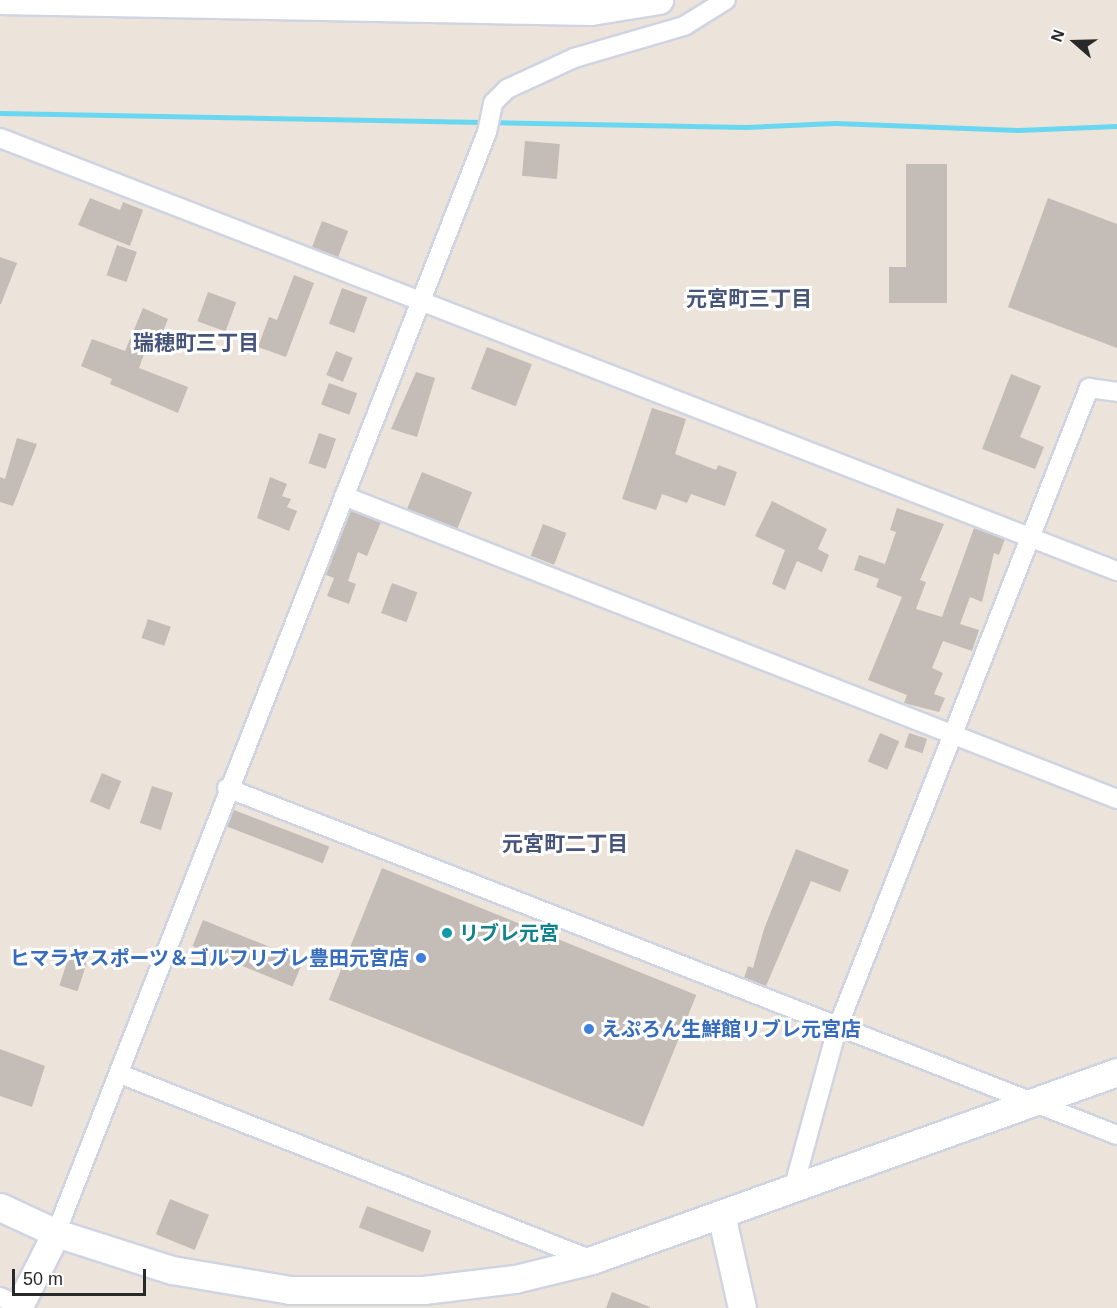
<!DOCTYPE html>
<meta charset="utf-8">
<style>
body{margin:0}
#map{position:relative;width:1117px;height:1308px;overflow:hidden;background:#ece3da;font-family:Helvetica,"Noto Sans JP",sans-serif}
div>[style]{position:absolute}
.stream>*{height:5px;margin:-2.5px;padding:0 2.5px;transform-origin:2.5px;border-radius:2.5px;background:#6ad7f1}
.building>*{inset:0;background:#c4bdb7;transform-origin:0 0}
.roads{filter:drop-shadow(2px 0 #cfd4e2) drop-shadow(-2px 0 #cfd4e2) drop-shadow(0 2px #cfd4e2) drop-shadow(0 -2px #cfd4e2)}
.street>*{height:18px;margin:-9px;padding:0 9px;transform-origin:9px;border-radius:9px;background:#fff}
.secondary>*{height:27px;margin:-13.5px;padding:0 13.5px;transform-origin:13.5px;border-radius:13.5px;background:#fff}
.dots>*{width:16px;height:16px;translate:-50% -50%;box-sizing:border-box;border:3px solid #fff;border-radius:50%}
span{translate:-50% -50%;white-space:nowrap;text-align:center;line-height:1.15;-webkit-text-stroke:6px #fff;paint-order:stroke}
.culture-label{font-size:20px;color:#0d838f;font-weight:700}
.left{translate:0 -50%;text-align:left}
.shop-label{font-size:20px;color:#366cbe;font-weight:700}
.right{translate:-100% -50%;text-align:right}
.neighbourhood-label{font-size:21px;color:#48557b;font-weight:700}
.north{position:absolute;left:1045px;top:12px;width:60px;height:60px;-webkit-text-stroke:4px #fff;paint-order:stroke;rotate:290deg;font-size:16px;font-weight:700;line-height:24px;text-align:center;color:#292929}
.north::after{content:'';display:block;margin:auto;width:21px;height:27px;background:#292929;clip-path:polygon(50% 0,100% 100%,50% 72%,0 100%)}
.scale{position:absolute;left:12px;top:1269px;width:134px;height:27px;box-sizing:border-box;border:3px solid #292929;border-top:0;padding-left:8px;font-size:18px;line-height:21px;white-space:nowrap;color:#292929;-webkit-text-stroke:4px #fff;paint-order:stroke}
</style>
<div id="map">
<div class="stream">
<div style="left:0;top:113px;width:746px;rotate:1.08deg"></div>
<div style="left:746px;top:127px;width:89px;rotate:-2.6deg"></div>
<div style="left:835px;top:123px;width:183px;rotate:2.2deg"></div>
<div style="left:1018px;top:130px;width:99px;rotate:-2.3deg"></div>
</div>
<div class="building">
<div style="left:525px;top:141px;width:35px;height:35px;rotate:5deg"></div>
<div style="clip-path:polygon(906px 164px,947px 164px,947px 303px,889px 303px,889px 267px,906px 267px)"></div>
<div style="clip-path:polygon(90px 198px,120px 210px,123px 202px,143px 210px,130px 246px,78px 225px)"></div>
<div style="clip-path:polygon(1048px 198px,1117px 224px,1117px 348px,1008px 307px)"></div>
<div style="left:322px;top:221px;width:28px;height:28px;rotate:21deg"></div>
<div style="left:117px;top:245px;width:21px;height:32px;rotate:19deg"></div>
<div style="clip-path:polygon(0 257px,17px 263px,1px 304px,0 304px)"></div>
<div style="clip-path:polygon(294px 275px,314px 283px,286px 357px,258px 347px,269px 317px,277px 320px)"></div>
<div style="left:342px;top:288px;width:27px;height:38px;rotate:20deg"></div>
<div style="left:208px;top:292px;width:30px;height:31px;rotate:20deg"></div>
<div style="clip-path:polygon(143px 308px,168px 319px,160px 339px,151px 335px,139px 368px,188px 387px,178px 413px,110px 384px,112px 379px,81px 366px,92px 339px,125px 351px)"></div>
<div style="left:487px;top:347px;width:48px;height:45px;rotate:21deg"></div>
<div style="left:336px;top:351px;width:18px;height:26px;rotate:22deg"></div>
<div style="clip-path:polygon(416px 372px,435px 378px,417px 437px,391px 429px)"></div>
<div style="clip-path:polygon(1011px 374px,1041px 386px,1020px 437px,1044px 447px,1035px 469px,982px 449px)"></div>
<div style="left:329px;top:383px;width:30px;height:23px;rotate:20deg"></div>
<div style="clip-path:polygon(652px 408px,686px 419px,675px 454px,716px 470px,718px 465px,737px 472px,725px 506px,691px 494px,687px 503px,662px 494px,656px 510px,622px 499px)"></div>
<div style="left:319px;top:433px;width:18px;height:32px;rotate:19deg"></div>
<div style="clip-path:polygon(17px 438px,37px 444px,13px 506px,0 502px,0 477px,5px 479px)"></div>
<div style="left:422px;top:472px;width:54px;height:40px;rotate:22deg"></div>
<div style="clip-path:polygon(270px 477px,287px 484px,282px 496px,291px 499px,287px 507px,297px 511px,289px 531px,257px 518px)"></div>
<div style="clip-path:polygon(772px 501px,827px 529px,818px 549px,829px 555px,822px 572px,797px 561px,785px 590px,772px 584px,785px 550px,755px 536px)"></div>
<div style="clip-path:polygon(897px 508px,944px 524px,920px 580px,926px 582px,916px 609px,942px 617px,974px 528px,1005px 539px,999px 555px,994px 553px,982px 602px,970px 597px,960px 624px,979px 630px,972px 651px,943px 641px,932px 668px,943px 673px,934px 694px,945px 698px,939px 712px,904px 703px,907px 695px,868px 680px,902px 597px,876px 587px,879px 579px,854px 570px,859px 555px,885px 564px,896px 532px,890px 530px)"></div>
<div style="clip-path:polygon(351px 511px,381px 522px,367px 556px,358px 552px,348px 581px,356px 584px,349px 604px,327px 596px,334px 578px,326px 575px)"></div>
<div style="left:543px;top:524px;width:25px;height:34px;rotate:21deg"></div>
<div style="left:392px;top:583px;width:27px;height:32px;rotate:20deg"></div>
<div style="left:148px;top:619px;width:24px;height:20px;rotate:19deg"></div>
<div style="left:880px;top:733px;width:21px;height:31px;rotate:23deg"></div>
<div style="left:909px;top:733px;width:19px;height:15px;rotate:18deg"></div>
<div style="left:102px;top:773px;width:21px;height:31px;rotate:23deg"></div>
<div style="left:152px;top:786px;width:22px;height:39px;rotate:18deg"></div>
<div style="left:234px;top:810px;width:102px;height:18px;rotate:21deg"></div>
<div style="clip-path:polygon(796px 849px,849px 870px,840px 892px,811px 881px,766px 986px,744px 978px,748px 966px,753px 968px,764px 929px)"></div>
<div style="left:382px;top:868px;width:339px;height:142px;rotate:22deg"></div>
<div style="left:203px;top:920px;width:108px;height:28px;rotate:22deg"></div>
<div style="left:69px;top:956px;width:19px;height:31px;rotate:18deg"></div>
<div style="clip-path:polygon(0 1049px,45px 1066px,32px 1107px,0 1096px)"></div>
<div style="left:170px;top:1199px;width:42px;height:38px;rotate:22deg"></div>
<div style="left:367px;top:1206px;width:69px;height:23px;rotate:21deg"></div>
<div style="clip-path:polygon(612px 1292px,650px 1307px,650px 1308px,606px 1308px)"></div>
</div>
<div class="roads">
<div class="street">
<div style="left:0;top:138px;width:1198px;rotate:21.19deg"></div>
<div style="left:344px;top:496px;width:830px;rotate:21.4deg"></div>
<div style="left:227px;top:788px;width:955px;rotate:21.3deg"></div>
<div style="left:120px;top:1074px;width:507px;rotate:21.51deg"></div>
<div style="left:794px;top:1186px;width:163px;rotate:-74.7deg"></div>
<div style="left:837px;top:1029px;width:689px;rotate:-68.54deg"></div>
<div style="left:1089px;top:388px;width:28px;rotate:8deg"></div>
<div style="left:56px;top:1233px;width:1182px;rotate:-68.62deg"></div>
<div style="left:487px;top:132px;width:30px;rotate:-78deg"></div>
<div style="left:493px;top:103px;width:20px;rotate:-45deg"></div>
<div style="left:507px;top:89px;width:74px;rotate:-24.8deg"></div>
<div style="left:574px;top:58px;width:115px;rotate:-16.2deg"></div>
<div style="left:684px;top:26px;width:49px;rotate:-31.8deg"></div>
<div style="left:0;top:1297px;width:27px;rotate:24deg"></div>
</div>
<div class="secondary">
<div style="left:0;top:0;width:591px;rotate:1.07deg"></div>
<div style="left:591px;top:11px;width:69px;rotate:-9.2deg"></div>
<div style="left:0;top:1207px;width:62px;rotate:24.9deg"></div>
<div style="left:56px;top:1233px;width:122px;rotate:17.7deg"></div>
<div style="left:172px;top:1270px;width:120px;rotate:9.6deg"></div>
<div style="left:290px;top:1290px;width:134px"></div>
<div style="left:424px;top:1290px;width:92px;rotate:-6.9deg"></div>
<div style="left:515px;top:1279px;width:79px;rotate:-13.9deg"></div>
<div style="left:592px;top:1260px;width:558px;rotate:-19.7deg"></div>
<div style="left:721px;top:1214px;width:96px;rotate:77.4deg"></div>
<div style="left:18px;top:1308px;width:84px;rotate:-63.1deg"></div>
</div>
</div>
<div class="dots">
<div style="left:447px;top:933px;background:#0f9aa8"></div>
<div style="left:421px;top:958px;background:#3f7fe0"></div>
<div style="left:589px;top:1029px;background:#3f7fe0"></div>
</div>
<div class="culture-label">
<span class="left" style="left:459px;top:933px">リブレ元宮</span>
</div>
<div class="shop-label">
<span class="right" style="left:409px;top:958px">ヒマラヤスポーツ＆ゴルフリブレ豊田元宮店</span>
<span class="left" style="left:601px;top:1029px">えぷろん生鮮館リブレ元宮店</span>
</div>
<div class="neighbourhood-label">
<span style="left:749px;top:299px">元宮町三丁目</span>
<span style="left:196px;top:343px">瑞穂町三丁目</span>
<span style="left:565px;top:844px">元宮町二丁目</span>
</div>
<div class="north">N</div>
<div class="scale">50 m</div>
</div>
